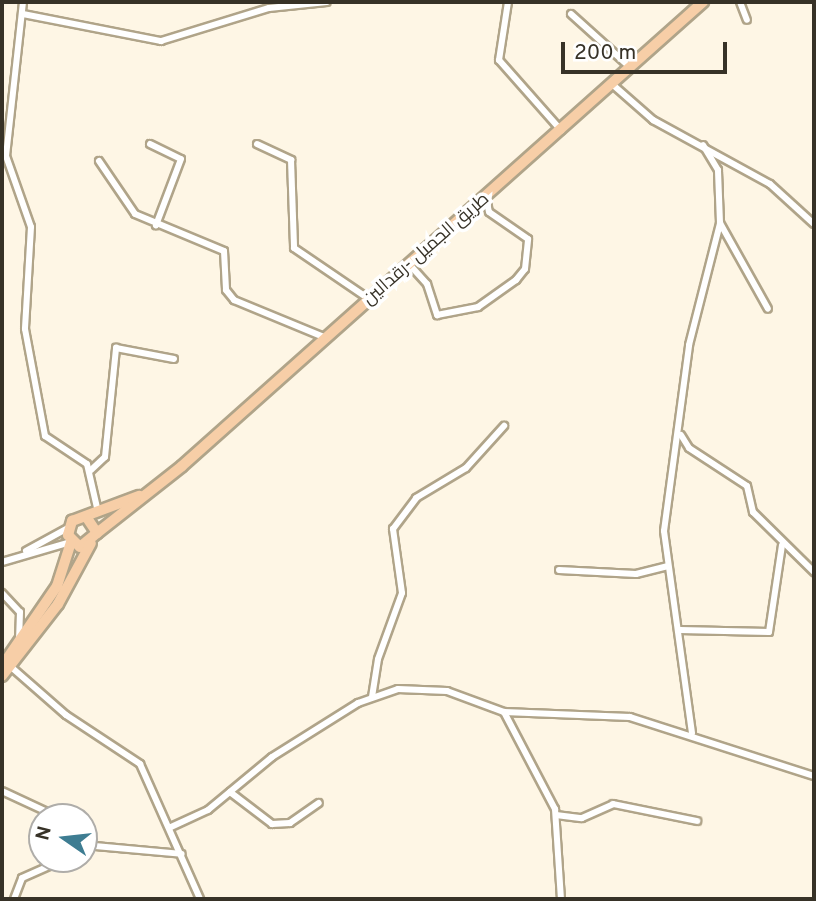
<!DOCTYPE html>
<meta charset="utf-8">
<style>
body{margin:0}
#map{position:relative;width:816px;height:901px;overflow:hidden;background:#fef6e5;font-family:Overpass,Cairo,sans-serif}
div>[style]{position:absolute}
.roads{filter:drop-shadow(2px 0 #b0a489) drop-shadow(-2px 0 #b0a489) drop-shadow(0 2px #b0a489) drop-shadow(0 -2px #b0a489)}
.minor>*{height:6px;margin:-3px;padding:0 3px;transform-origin:3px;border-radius:3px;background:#fff}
.primary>*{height:10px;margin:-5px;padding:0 5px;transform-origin:5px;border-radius:5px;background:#f7cea7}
span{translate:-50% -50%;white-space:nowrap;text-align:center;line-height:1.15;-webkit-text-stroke:7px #fff;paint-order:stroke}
.street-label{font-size:18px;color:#373227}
.frame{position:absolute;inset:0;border:4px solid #373227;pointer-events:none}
.north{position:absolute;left:28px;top:803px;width:70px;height:70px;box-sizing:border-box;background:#fff;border:2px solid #afada9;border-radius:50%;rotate:284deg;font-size:19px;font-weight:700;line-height:28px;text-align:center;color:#373227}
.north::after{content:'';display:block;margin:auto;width:24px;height:32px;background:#3e7d92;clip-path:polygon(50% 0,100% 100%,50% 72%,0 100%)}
.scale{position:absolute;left:561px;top:42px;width:166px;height:32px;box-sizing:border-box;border:4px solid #373227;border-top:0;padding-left:9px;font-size:21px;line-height:24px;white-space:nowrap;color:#373227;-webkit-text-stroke:5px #fff;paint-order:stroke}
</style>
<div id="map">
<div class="roads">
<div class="minor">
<div style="left:23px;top:2px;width:155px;rotate:96.3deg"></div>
<div style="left:6px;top:156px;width:75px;rotate:70.6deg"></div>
<div style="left:31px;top:227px;width:102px;rotate:93.4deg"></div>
<div style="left:25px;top:329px;width:109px;rotate:79.4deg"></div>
<div style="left:45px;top:436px;width:50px;rotate:33.7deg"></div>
<div style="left:87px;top:464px;width:49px;rotate:77.1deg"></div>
<div style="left:508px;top:2px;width:59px;rotate:98.8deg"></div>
<div style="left:499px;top:60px;width:94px;rotate:48.5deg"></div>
<div style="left:740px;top:2px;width:19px;rotate:69deg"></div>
<div style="left:23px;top:14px;width:141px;rotate:11.1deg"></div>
<div style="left:161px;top:41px;width:113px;rotate:-17deg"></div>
<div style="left:269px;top:8px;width:58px;rotate:-5.9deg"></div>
<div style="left:571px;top:14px;width:81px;rotate:42deg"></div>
<div style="left:612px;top:84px;width:55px;rotate:41.3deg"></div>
<div style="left:653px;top:120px;width:133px;rotate:28.7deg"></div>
<div style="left:770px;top:184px;width:59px;rotate:42.3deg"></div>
<div style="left:150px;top:144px;width:34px;rotate:26deg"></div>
<div style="left:181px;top:159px;width:71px;rotate:110.7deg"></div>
<div style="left:257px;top:144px;width:38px;rotate:25deg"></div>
<div style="left:291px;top:160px;width:88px;rotate:88deg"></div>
<div style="left:294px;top:248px;width:91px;rotate:34.2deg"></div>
<div style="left:99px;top:161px;width:64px;rotate:55.8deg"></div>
<div style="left:135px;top:214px;width:96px;rotate:22.6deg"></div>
<div style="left:224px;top:251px;width:39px;rotate:87deg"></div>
<div style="left:226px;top:290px;width:13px;rotate:51deg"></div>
<div style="left:234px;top:300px;width:100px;rotate:22.4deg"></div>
<div style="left:720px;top:223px;width:98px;rotate:60.8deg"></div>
<div style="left:409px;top:264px;width:27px;rotate:48deg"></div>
<div style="left:427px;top:284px;width:33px;rotate:72deg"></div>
<div style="left:437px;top:315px;width:42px;rotate:-11deg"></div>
<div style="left:478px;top:307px;width:47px;rotate:-35.4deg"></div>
<div style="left:516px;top:280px;width:14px;rotate:-51deg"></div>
<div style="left:525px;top:269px;width:30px;rotate:-84deg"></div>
<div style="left:528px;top:239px;width:47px;rotate:-145.3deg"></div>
<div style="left:489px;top:212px;width:14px;rotate:-102deg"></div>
<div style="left:681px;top:435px;width:15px;rotate:58deg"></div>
<div style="left:689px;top:448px;width:69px;rotate:33.2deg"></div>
<div style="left:747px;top:486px;width:27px;rotate:77deg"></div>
<div style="left:753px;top:512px;width:86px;rotate:44.5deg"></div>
<div style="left:91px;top:470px;width:19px;rotate:-43deg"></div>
<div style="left:105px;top:457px;width:110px;rotate:-84.2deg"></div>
<div style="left:116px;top:348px;width:59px;rotate:10.7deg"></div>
<div style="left:26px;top:551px;width:48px;rotate:-28.7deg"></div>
<div style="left:2px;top:562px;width:72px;rotate:-16.2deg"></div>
<div style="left:559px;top:570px;width:77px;rotate:3deg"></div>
<div style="left:636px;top:574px;width:33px;rotate:-14deg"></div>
<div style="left:2px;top:593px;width:26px;rotate:47deg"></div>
<div style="left:20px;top:612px;width:25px;rotate:92deg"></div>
<div style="left:680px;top:630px;width:89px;rotate:1.3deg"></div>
<div style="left:769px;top:632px;width:88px;rotate:-81.5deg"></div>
<div style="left:10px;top:666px;width:74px;rotate:41.2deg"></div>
<div style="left:66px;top:715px;width:89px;rotate:33.5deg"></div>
<div style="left:140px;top:764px;width:148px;rotate:66deg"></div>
<div style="left:372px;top:697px;width:38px;rotate:-81deg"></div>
<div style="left:378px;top:659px;width:70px;rotate:-70deg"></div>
<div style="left:402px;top:593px;width:65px;rotate:-98deg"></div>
<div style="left:393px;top:529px;width:39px;rotate:-53deg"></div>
<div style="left:416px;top:498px;width:58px;rotate:-31deg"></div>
<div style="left:466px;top:468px;width:57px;rotate:-47.9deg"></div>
<div style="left:504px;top:712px;width:110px;rotate:62.3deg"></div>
<div style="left:555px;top:809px;width:90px;rotate:86.2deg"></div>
<div style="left:692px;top:733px;width:204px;rotate:-97.9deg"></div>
<div style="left:664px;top:531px;width:188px;rotate:-82.3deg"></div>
<div style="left:689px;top:345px;width:126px;rotate:-75.7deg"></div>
<div style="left:720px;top:223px;width:53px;rotate:-92.2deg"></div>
<div style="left:718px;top:170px;width:29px;rotate:-121deg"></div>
<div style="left:2px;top:791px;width:62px;rotate:24.9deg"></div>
<div style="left:230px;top:792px;width:53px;rotate:37.3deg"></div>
<div style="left:272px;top:824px;width:18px;rotate:-3deg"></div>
<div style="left:290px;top:823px;width:35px;rotate:-35deg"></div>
<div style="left:556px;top:815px;width:26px;rotate:7deg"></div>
<div style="left:582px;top:818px;width:34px;rotate:-24deg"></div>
<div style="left:613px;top:804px;width:86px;rotate:11.4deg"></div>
<div style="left:171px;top:827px;width:41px;rotate:-24.7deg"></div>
<div style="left:208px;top:810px;width:83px;rotate:-39.6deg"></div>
<div style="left:272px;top:757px;width:102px;rotate:-32.1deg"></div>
<div style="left:358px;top:703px;width:42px;rotate:-19.3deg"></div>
<div style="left:398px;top:689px;width:49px;rotate:2.3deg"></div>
<div style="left:447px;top:691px;width:61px;rotate:20.2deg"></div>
<div style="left:504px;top:712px;width:126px;rotate:2.3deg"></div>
<div style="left:630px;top:717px;width:193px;rotate:17.8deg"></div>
<div style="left:84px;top:845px;width:98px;rotate:5.2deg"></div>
<div style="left:14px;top:899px;width:22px;rotate:-69deg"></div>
<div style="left:22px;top:878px;width:47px;rotate:-23.8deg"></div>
</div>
<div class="primary">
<div style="left:87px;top:518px;width:18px;rotate:56deg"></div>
<div style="left:97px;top:533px;width:22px;rotate:141deg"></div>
<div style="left:80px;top:547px;width:17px;rotate:-135deg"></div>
<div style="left:68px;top:535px;width:15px;rotate:-74deg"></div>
<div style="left:72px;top:521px;width:72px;rotate:-20.5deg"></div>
<div style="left:97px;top:533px;width:108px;rotate:-38.2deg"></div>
<div style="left:182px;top:466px;width:698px;rotate:-41.69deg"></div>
<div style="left:2px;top:666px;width:97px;rotate:-55.5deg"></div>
<div style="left:57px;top:586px;width:46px;rotate:-72.3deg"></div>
<div style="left:2px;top:676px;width:91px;rotate:-52.1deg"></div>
<div style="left:58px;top:604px;width:69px;rotate:-61.6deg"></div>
</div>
</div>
<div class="street-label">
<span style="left:427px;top:250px;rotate:-41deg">طريق الجميل -رقدالين</span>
</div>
<div class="frame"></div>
<div class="north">N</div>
<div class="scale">200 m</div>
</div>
